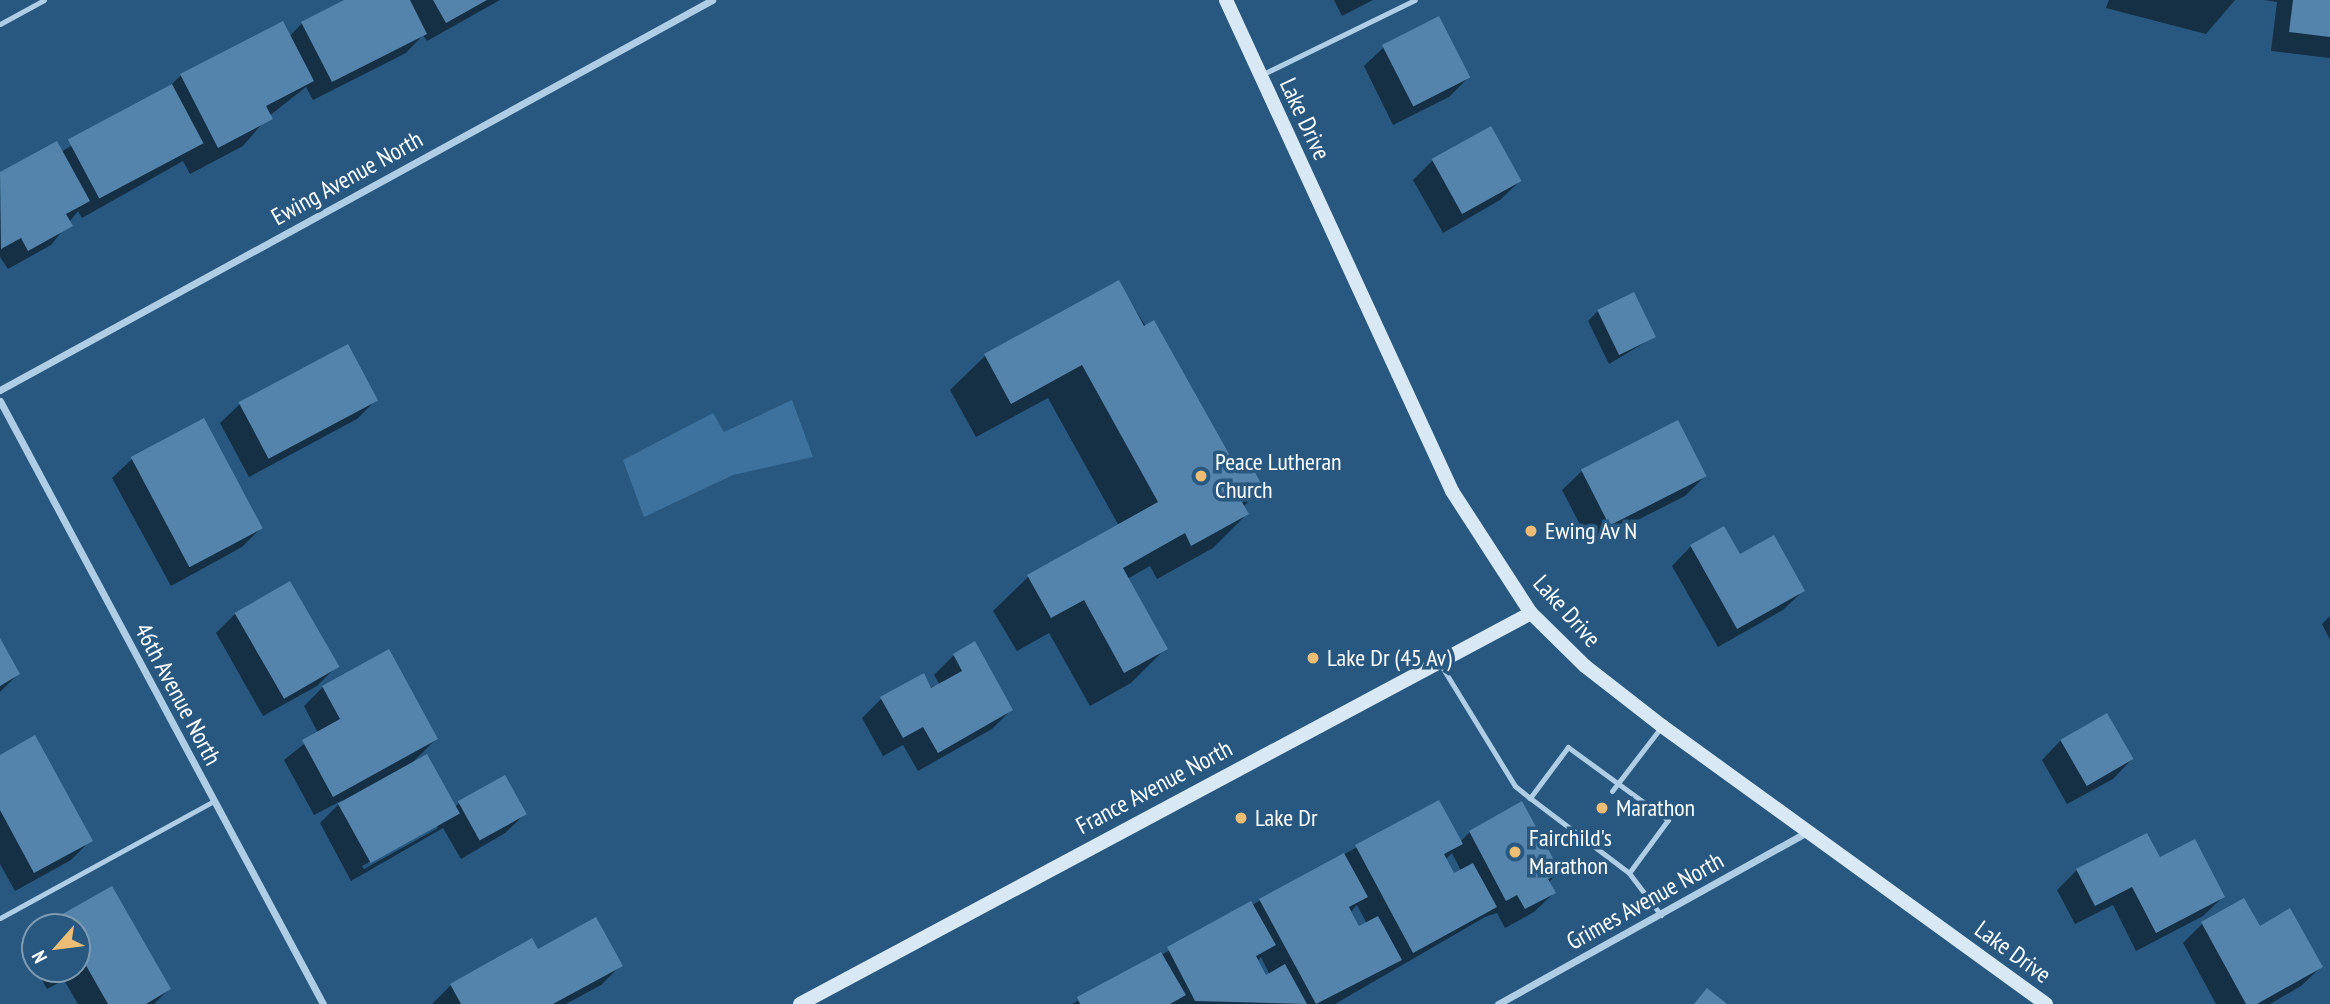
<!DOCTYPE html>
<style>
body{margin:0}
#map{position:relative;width:2330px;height:1004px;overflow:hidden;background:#285880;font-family:"PT Sans Narrow",sans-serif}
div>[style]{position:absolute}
.green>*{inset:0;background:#3c729d}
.shadow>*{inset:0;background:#0007}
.building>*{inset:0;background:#5484ab;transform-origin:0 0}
.lane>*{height:5px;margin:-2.5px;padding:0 2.5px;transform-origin:2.5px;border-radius:2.5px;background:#afcee6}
.street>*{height:7px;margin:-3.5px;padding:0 3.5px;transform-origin:3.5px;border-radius:3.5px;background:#afcee6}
.secondary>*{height:14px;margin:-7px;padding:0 7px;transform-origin:7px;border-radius:7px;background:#d8e8f5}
.dots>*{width:19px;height:19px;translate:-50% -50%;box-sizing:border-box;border:4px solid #285880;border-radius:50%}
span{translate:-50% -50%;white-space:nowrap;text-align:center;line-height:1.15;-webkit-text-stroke:7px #285880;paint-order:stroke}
.street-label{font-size:24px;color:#fff}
.poi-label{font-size:24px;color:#fff}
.left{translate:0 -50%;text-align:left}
.north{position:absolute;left:21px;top:913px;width:70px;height:70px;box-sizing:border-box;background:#285880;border:2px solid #7e9bb3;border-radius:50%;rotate:242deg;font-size:19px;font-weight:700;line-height:28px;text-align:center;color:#fff}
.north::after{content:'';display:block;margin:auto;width:24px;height:32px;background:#edbd75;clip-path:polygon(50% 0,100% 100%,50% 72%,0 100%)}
</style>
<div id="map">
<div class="green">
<div style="clip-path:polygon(792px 400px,813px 457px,733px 475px,644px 517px,623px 460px,713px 413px,724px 432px)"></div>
</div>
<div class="shadow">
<div style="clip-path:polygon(348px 0,500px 0,427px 41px,423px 35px,406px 53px,313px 100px,306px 87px,269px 116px,243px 146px,190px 174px,183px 161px,82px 218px,78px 211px,51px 245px,8px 269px,0 257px,0 174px,56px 143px,61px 152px,167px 89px,181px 75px,289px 37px,302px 23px)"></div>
<div style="clip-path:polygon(1334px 0,1373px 0,1342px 16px)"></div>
<div style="clip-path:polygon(2109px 0,2235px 0,2206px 34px,2106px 8px)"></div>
<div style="clip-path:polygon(2264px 0,2330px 0,2330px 58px,2271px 51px,2277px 2px)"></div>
<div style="clip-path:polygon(1384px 47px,1468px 78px,1449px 97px,1393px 125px,1364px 66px)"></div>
<div style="clip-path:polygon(1433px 160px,1520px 181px,1500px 200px,1443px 233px,1413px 180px)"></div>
<div style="clip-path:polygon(1118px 282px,1233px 466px,1262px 488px,1243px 507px,1247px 514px,1213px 548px,1157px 579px,1150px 566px,1127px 579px,1165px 649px,1131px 683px,1090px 706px,1049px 633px,1017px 651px,993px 611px,1028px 577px,1119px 526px,1048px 398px,976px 437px,950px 390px,985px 356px)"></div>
<div style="clip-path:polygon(1598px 311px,1654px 337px,1609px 364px,1588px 321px)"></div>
<div style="clip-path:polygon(376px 400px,357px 419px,249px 477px,220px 423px,240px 404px)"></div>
<div style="clip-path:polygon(1677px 422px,1705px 476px,1685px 496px,1590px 544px,1562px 490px,1582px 471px)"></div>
<div style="clip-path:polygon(132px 459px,261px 528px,242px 547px,171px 586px,112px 478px)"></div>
<div style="clip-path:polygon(1691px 546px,1739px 556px,1803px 591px,1783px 610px,1718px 647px,1672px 566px)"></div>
<div style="clip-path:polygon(235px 614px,336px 667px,317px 686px,263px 716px,216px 633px)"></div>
<div style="clip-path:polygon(2330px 616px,2330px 640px,2322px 624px)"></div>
<div style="clip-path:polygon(0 642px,18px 674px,0 692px)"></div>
<div style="clip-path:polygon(954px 655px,1011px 710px,992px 729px,918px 771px,903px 745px,883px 756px,862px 718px,881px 699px,940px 685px,934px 675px)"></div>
<div style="clip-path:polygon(evenodd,323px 687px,436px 739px,413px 762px,454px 808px,459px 803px,525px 814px,505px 833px,461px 859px,443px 828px,351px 881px,320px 823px,343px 800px,314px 815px,284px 760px,318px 733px,304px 706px,323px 687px,436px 825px,438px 828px,364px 869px,362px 866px,436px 825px)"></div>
<div style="clip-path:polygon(2061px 740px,2132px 759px,2113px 779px,2067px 804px,2042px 760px)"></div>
<div style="clip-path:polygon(0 757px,90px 841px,71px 860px,15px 891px,0 864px)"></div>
<div style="clip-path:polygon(evenodd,1439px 802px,1460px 842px,1470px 832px,1559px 872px,1548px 883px,1554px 893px,1534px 912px,1505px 928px,1497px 913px,1485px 917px,1335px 1004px,1072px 1004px,1439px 802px,1452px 853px,1461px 871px,1453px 876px,1445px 860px,1452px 853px,1439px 802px,1357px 905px,1367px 924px,1358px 929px,1350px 913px,1357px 905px,1439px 802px,1261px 957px,1270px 975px,1265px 978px,1257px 962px,1261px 957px)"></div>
<div style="clip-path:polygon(2159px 860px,2223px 897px,2203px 916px,2136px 951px,2113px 905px,2075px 924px,2057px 890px,2077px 870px)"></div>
<div style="clip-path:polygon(112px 889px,169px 989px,154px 1004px,78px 1004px,64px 980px,47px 989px,36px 969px,77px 969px,77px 927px,51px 927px)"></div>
<div style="clip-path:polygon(2244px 901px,2259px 928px,2321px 967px,2301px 986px,2270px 1004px,2216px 1004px,2183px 943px,2202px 924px)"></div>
<div style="clip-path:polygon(537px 952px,621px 965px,601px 985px,566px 1004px,432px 1004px,451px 985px)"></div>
</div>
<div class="building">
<div style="clip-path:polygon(344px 0,410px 0,427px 34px,332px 82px,301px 22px)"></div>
<div style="clip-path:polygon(433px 0,487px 0,446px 23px)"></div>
<div style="clip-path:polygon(2293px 0,2330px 0,2330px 37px,2289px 32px)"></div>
<div style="left:1439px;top:16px;width:69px;height:64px;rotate:63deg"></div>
<div style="clip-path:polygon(283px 21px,314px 81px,266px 106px,273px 119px,218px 148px,180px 74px)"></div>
<div style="left:172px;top:84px;width:67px;height:118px;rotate:62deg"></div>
<div style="left:1491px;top:126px;width:63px;height:68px;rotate:61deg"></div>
<div style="clip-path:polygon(57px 141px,90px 201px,66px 214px,73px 226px,28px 251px,21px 238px,1px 249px,0 172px)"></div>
<div style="clip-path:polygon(1119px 280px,1144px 326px,1154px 320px,1234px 463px,1246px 456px,1264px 489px,1242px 502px,1249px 514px,1191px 546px,1185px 533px,1123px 568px,1168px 649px,1124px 673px,1084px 600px,1051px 618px,1027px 575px,1158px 502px,1082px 365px,1011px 404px,984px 354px)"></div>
<div style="left:1634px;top:292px;width:50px;height:41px;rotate:64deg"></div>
<div style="left:348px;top:344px;width:64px;height:124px;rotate:62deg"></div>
<div style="left:204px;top:418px;width:125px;height:83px;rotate:62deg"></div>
<div style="left:1678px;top:420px;width:63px;height:109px;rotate:63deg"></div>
<div style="clip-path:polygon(1724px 526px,1740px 554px,1774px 535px,1805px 591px,1737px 629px,1690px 545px)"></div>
<div style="left:290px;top:581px;width:99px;height:64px;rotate:60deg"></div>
<div style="clip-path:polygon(0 638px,20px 674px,0 686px)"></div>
<div style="clip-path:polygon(975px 641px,1013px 710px,938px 753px,923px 727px,903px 738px,880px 697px,924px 673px,931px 688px,962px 671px,953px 654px)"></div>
<div style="clip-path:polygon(389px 649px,438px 739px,333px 797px,302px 740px,340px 719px,322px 686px)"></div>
<div style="left:2107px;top:713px;width:53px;height:54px;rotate:60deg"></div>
<div style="clip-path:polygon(35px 735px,93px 841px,34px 873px,0 810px,0 755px)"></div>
<div style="left:427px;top:754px;width:68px;height:102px;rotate:61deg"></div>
<div style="left:505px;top:775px;width:45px;height:54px;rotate:61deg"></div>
<div style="clip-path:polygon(1439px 800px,1463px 844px,1444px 854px,1454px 873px,1473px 863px,1497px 907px,1413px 953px,1355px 845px)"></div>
<div style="clip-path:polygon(1522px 801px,1561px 873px,1548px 879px,1556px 893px,1525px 909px,1517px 895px,1506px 901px,1469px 831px)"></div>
<div style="clip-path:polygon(2147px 833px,2160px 857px,2195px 839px,2225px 897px,2156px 933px,2132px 887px,2095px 906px,2076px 869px)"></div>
<div style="clip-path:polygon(1344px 853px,1368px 897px,1349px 907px,1354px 917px,1359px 926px,1378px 916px,1402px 960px,1316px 1004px,1259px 899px)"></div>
<div style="clip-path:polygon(112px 886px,171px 989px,146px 1004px,108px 1004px,84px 962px,77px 966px,77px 927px,65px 927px,59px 916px)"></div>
<div style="clip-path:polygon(2244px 898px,2260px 926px,2290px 908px,2323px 967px,2257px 1004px,2246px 1004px,2201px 922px)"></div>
<div style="clip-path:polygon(1251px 901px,1276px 945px,1256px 956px,1266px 975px,1285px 964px,1307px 1004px,1195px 1001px,1167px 947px)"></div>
<div style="clip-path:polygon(596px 917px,623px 966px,553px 1004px,461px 1004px,450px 984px,532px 938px,538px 949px)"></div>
<div style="clip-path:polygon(1161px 952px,1186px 995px,1170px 1004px,1080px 1004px,1077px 997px)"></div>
<div style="clip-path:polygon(1707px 988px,1727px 1004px,1694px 1004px)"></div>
</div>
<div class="lane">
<div style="left:0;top:24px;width:50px;rotate:-28.6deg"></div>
<div style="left:1261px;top:75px;width:171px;rotate:-26deg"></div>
<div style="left:1439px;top:662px;width:145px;rotate:58.5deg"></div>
<div style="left:1515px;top:786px;width:19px;rotate:39deg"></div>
<div style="left:1530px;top:798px;width:124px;rotate:37.1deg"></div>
<div style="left:1629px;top:873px;width:66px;rotate:-53.7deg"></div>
<div style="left:1668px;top:820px;width:124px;rotate:-143.9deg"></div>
<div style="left:1568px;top:747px;width:64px;rotate:126.7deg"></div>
<div style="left:1612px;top:791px;width:82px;rotate:-52.4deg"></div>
<div style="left:1629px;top:873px;width:53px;rotate:52.7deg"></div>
<div style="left:0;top:918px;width:244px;rotate:-28.7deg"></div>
</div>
<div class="street">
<div style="left:0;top:390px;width:812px;rotate:-28.71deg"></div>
<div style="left:0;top:401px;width:684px;rotate:61.82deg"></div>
<div style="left:1498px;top:1004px;width:356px;rotate:-29.1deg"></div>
</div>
<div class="secondary">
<div style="left:1226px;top:0;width:541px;rotate:65.28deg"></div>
<div style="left:1452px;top:491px;width:145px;rotate:57.1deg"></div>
<div style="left:1531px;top:613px;width:76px;rotate:44.5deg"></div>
<div style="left:1585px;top:666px;width:98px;rotate:37.9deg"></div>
<div style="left:1662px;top:726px;width:474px;rotate:35.9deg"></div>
<div style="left:800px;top:1004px;width:829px;rotate:-28.14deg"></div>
</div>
<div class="dots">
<div style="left:1201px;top:476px;background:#edbd75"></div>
<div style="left:1531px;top:531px;background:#edbd75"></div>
<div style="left:1313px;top:658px;background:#edbd75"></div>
<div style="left:1602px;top:808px;background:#edbd75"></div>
<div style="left:1241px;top:818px;background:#edbd75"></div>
<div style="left:1515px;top:852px;background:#edbd75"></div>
</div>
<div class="street-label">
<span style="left:1305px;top:119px;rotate:65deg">Lake Drive</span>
<span style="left:347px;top:178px;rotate:-29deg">Ewing Avenue North</span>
<span style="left:1567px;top:611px;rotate:48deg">Lake Drive</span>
<span style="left:178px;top:694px;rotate:62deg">46th Avenue North</span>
<span style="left:1154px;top:787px;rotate:-28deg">France Avenue North</span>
<span style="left:1645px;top:901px;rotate:-29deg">Grimes Avenue North</span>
<span style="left:2013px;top:952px;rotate:36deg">Lake Drive</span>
</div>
<div class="poi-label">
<span class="left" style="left:1215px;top:476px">Peace Lutheran<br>Church</span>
<span class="left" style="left:1545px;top:531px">Ewing Av N</span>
<span class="left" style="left:1327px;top:658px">Lake Dr (45 Av)</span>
<span class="left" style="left:1616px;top:808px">Marathon</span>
<span class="left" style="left:1255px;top:818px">Lake Dr</span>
<span class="left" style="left:1529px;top:852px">Fairchild's<br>Marathon</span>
</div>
<div class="north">N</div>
</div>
